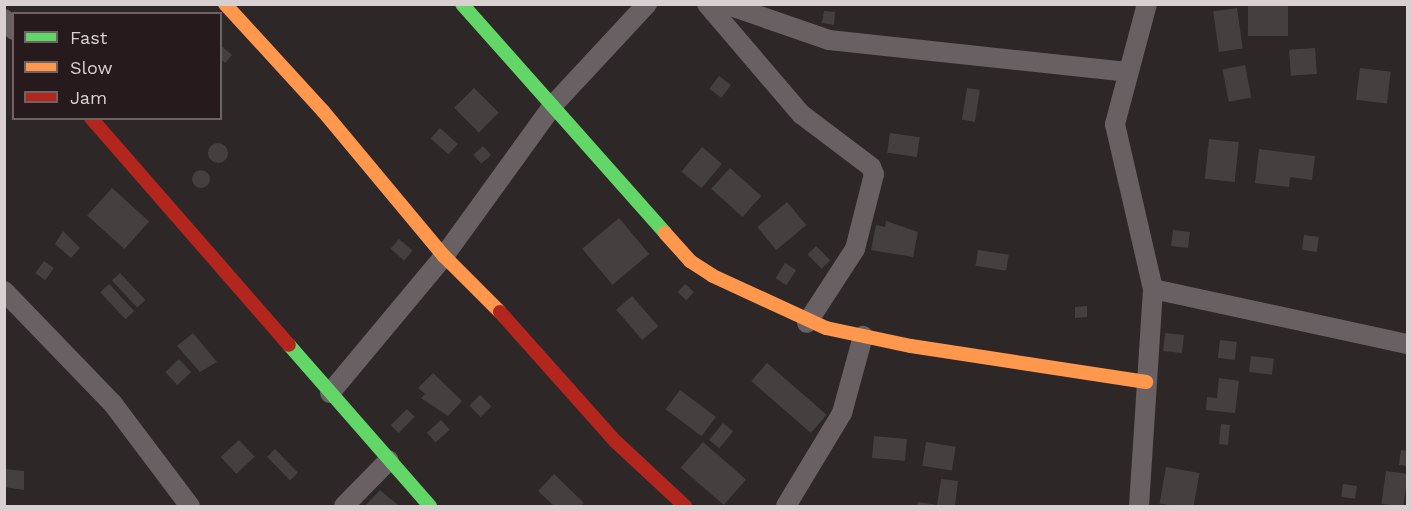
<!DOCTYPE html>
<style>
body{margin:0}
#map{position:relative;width:1412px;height:511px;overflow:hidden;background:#2d2728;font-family:"Work Sans",sans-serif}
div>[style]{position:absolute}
.building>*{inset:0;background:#454040;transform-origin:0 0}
.round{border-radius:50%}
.street>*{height:20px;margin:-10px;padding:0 10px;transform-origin:10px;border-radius:10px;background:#686062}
.fast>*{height:14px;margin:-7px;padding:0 7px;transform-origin:7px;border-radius:7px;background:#63d668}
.slow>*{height:14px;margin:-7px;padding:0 7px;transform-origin:7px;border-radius:7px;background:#ff974d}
.jam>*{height:14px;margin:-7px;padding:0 7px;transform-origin:7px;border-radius:7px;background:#b3261e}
span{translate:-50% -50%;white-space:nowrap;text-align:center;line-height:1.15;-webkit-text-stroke:4.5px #261a1d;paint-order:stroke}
.frame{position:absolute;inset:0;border:6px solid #d8d0d1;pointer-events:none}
.legend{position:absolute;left:12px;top:12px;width:210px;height:108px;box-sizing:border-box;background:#261a1d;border:2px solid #6d6365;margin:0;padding:8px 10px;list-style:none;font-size:18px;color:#d8d0d1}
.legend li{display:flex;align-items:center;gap:12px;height:30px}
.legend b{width:30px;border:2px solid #6d6365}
</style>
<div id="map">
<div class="building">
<div style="left:1248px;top:4px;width:40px;height:32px"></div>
<div style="left:1237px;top:8px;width:41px;height:24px;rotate:82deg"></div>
<div style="clip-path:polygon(824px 11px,835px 12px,834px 25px,822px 23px)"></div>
<div style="clip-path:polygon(220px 45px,232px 55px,225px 63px,220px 59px)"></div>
<div style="left:1315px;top:48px;width:26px;height:26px;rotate:86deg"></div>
<div style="left:1245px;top:65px;width:33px;height:23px;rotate:79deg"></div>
<div style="left:1360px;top:68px;width:31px;height:32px;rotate:7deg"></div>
<div style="left:719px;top:76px;width:15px;height:16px;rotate:37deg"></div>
<div style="left:474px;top:88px;width:35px;height:28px;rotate:45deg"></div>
<div style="left:967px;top:88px;width:13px;height:32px;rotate:9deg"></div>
<div style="left:440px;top:128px;width:24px;height:14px;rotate:42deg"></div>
<div style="left:890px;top:133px;width:30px;height:20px;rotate:8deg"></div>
<div style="left:1209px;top:139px;width:30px;height:40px;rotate:6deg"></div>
<div class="round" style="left:208px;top:143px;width:20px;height:20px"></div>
<div style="left:483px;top:146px;width:12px;height:13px;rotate:48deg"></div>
<div style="left:702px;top:147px;width:26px;height:32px;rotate:40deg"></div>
<div style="clip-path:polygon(1259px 149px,1315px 156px,1312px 180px,1290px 177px,1289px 187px,1255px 183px)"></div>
<div style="left:730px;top:168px;width:42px;height:28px;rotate:42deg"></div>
<div class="round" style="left:192px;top:170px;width:18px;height:18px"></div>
<div style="left:112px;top:188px;width:50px;height:37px;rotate:42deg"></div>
<div style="left:787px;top:202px;width:30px;height:39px;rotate:50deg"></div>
<div style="left:619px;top:218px;width:47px;height:48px;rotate:50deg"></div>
<div style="clip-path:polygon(886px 221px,918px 232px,913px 257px,871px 250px,876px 225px,885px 227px)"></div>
<div style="left:1173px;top:230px;width:17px;height:16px;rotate:7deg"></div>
<div style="clip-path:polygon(63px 231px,80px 248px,71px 258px,55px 244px)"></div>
<div style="left:1304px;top:235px;width:15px;height:15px;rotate:8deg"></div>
<div style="left:399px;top:239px;width:18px;height:13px;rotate:41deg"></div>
<div style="left:816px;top:246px;width:20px;height:12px;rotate:45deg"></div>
<div style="left:978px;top:250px;width:31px;height:16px;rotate:9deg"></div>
<div style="left:44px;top:261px;width:12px;height:15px;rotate:35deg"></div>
<div style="left:785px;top:263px;width:13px;height:18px;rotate:32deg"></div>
<div style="left:120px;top:273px;width:37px;height:11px;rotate:47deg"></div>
<div style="left:109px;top:284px;width:37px;height:12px;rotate:47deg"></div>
<div style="left:685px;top:284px;width:12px;height:11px;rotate:42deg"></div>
<div style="left:632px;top:296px;width:40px;height:21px;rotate:49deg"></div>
<div style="clip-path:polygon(1087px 306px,1087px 317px,1075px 318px,1075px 307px)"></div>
<div style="clip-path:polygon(193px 333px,217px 362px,200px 372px,177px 346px)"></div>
<div style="left:1165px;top:333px;width:19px;height:18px;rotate:6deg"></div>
<div style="left:1220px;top:340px;width:17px;height:18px;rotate:7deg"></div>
<div style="left:1251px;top:356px;width:23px;height:16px;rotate:7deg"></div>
<div style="left:179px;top:359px;width:18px;height:19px;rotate:47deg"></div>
<div style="left:767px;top:363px;width:79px;height:24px;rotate:41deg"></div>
<div style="clip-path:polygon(433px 373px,462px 401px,448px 416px,421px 398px,425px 394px,418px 388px)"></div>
<div style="clip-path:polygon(1219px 378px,1239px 381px,1235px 413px,1206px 410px,1207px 397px,1217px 398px)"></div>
<div style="left:680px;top:390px;width:45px;height:24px;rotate:37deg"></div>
<div style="left:480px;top:395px;width:16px;height:15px;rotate:45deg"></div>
<div style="left:407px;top:409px;width:11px;height:23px;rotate:45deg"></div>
<div style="left:441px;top:420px;width:13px;height:19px;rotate:48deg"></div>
<div style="left:723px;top:423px;width:13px;height:22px;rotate:39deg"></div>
<div style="left:1221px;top:424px;width:9px;height:20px;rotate:6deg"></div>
<div style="left:874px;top:436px;width:33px;height:22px;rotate:5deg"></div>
<div style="left:239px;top:440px;width:23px;height:25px;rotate:47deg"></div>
<div style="left:703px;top:442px;width:57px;height:34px;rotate:41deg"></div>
<div style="left:926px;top:442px;width:30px;height:24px;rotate:9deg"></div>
<div style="left:275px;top:449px;width:33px;height:11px;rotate:46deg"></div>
<div style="clip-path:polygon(1401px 450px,1408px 451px,1408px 466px,1399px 465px)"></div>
<div style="left:1166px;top:467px;width:34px;height:37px;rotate:10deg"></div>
<div style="clip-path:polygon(4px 469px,24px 471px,24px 490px,4px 487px)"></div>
<div style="left:1386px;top:471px;width:22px;height:33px;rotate:8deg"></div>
<div style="clip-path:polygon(554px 474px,584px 503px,580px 506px,554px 506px,538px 491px)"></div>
<div style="clip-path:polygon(941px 479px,958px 481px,955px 506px,917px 506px,918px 502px,937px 505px)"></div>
<div style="left:1343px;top:484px;width:14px;height:13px;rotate:8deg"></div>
<div style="clip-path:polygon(380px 490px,399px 506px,365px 506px)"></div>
</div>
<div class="street">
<div style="left:707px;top:4px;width:145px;rotate:49.5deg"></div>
<div style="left:801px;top:114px;width:88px;rotate:37.1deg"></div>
<div style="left:871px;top:167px;width:8px;rotate:67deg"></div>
<div style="left:874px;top:174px;width:77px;rotate:104.2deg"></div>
<div style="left:855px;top:249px;width:88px;rotate:123deg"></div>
<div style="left:725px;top:4px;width:110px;rotate:19.1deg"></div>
<div style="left:829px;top:40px;width:300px;rotate:6.1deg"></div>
<div style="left:4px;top:19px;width:15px;rotate:48deg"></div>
<div style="left:1153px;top:289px;width:261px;rotate:12.2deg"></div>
<div style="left:4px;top:291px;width:157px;rotate:46deg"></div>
<div style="left:113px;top:404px;width:128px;rotate:53deg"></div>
<div style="left:330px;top:393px;width:178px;rotate:-50.2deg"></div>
<div style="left:444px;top:256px;width:188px;rotate:-54.1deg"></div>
<div style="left:554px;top:104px;width:137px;rotate:-47.1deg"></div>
<div style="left:344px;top:506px;width:64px;rotate:-45.6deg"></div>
<div style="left:786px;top:506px;width:109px;rotate:-58.9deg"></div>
<div style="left:842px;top:413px;width:80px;rotate:-74.7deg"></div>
<div style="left:1139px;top:506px;width:217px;rotate:-86.3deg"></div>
<div style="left:1153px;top:289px;width:169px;rotate:-103deg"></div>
<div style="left:1115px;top:124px;width:124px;rotate:-75.1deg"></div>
</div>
<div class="fast">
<div style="left:462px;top:4px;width:306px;rotate:48.4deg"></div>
<div style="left:289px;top:345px;width:214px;rotate:48.8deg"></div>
</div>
<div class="slow">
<div style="left:225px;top:4px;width:145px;rotate:47.5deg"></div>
<div style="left:323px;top:111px;width:189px;rotate:50.2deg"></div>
<div style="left:444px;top:256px;width:79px;rotate:45deg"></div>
<div style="left:665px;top:233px;width:38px;rotate:48deg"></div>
<div style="left:690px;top:261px;width:27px;rotate:33deg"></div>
<div style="left:713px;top:276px;width:124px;rotate:24.7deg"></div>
<div style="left:826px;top:328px;width:87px;rotate:12deg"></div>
<div style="left:911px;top:346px;width:238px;rotate:8.7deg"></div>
</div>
<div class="jam">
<div style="left:91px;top:118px;width:301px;rotate:48.9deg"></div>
<div style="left:500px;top:312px;width:173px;rotate:48.3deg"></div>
<div style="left:615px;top:441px;width:96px;rotate:42.9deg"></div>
</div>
<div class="frame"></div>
<ul class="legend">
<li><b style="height:8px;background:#63d668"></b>Fast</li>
<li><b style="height:8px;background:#ff974d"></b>Slow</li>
<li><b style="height:8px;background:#b3261e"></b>Jam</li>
</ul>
</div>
